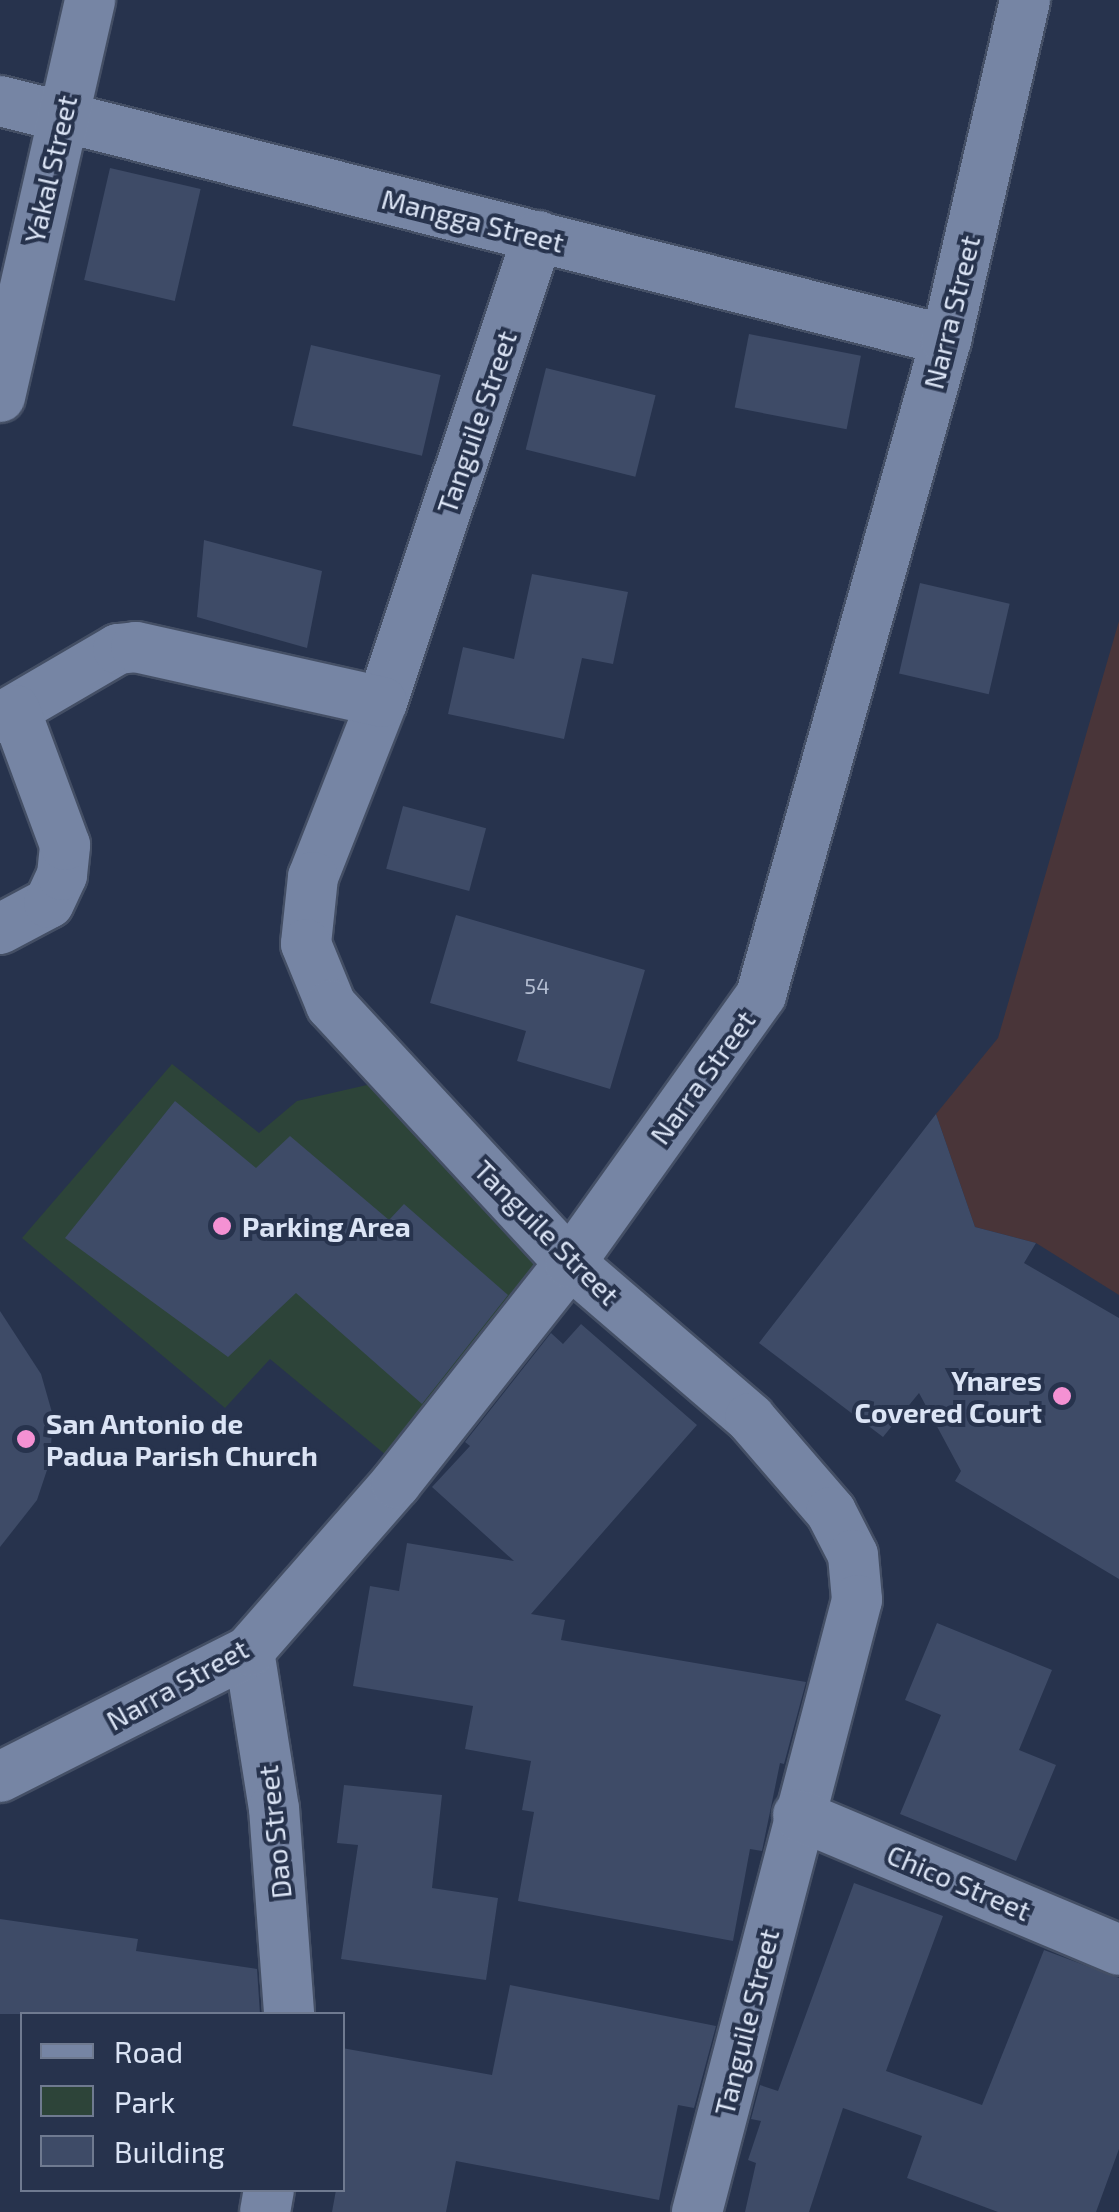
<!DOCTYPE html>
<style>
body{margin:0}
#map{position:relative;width:1119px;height:2212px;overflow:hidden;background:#27334d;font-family:"Exo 2",sans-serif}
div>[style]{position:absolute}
.industrial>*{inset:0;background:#493539}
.green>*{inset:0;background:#2d4439}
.building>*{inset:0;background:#3e4b67;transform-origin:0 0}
.roads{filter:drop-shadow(2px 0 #444f65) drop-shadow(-2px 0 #444f65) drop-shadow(0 2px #444f65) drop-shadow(0 -2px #444f65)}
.minor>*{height:50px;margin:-25px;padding:0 25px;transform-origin:25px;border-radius:25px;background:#7685a4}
.dots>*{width:28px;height:28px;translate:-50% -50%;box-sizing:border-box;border:5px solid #27334d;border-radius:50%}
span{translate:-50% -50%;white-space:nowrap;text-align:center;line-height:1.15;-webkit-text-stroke:8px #27334d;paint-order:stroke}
.number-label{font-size:22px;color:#b4bed2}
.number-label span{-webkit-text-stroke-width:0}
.street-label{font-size:28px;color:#dbe4f5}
.poi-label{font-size:28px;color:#dbe4f5;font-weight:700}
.left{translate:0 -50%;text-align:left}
.right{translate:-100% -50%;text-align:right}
.legend{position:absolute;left:20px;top:2012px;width:325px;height:180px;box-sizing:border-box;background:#27334d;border:2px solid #6f7a90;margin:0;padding:12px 18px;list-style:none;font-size:30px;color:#dbe4f5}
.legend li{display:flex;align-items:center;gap:20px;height:50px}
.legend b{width:50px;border:2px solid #6f7a90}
</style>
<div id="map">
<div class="industrial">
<div style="clip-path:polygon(1119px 621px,1119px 1295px,1036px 1243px,975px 1227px,936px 1114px,998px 1038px)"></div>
</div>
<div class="green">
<div style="clip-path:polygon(172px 1064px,259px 1133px,297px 1101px,380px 1082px,559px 1276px,398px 1465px,270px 1359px,225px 1408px,22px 1238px)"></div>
</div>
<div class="building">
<div style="left:110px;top:168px;width:93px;height:115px;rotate:13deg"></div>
<div style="left:749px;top:334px;width:114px;height:75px;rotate:11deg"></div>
<div style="left:311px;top:345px;width:133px;height:83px;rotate:13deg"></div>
<div style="left:546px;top:368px;width:113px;height:84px;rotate:14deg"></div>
<div style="clip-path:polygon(204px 540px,322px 571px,307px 648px,197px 617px)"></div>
<div style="clip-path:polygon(532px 574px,628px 592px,613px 664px,582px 658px,564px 739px,448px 714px,463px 647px,514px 659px)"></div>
<div style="left:920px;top:583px;width:92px;height:93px;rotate:13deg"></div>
<div style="left:403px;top:806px;width:86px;height:65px;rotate:15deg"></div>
<div style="clip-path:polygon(456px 915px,645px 970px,610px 1089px,517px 1061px,526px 1031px,430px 1003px)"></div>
<div style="clip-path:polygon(175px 1101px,256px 1168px,290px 1136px,389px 1220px,404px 1204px,508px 1295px,422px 1404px,296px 1293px,228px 1357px,65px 1238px)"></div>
<div style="clip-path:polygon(936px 1114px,975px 1227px,1036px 1243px,1024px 1263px,1119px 1318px,1119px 1579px,955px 1481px,961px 1471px,919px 1393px,883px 1437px,759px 1343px)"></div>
<div style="clip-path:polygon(0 1311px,41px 1374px,53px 1416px,50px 1461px,37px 1500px,0 1547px)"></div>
<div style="clip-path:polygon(581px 1324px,697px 1425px,531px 1614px,565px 1620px,561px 1640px,806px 1682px,784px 1764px,780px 1763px,762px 1851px,750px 1849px,733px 1941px,518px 1901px,534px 1812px,522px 1810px,531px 1761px,465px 1749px,473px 1706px,353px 1686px,370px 1586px,399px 1591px,407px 1543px,514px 1561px,432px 1487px,470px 1446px,465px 1442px,551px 1333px,563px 1344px)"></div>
<div style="clip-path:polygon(937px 1623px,1052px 1670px,1019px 1750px,1056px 1765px,1016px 1861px,900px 1814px,941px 1715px,905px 1700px)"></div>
<div style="clip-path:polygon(344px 1785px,442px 1795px,432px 1888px,498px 1898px,486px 1980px,341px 1959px,358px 1845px,337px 1843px)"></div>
<div style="clip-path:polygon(854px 1883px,943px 1916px,886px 2071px,982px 2105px,1044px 1950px,1119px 1978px,1119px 2149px,1096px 2212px,998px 2212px,907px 2178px,922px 2136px,843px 2108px,809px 2212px,745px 2212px,756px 2163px,748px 2160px,761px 2121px,751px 2119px,760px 2085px,778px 2091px)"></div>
<div style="clip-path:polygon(0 1919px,138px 1939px,136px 1951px,257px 1969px,260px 2014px,0 2014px)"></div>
<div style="clip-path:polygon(510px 1985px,716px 2026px,694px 2108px,678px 2105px,659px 2200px,456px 2161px,446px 2212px,332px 2212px,336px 2190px,342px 2190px,342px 2048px,492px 2075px)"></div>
</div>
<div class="roads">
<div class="minor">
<div style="left:0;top:101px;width:976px;rotate:14.18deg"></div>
<div style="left:538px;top:236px;width:491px;rotate:108.5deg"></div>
<div style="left:382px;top:702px;width:188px;rotate:111.5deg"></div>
<div style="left:313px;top:877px;width:67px;rotate:96deg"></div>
<div style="left:306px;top:944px;width:66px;rotate:67.7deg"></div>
<div style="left:331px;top:1005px;width:352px;rotate:47.2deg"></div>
<div style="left:570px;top:1263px;width:238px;rotate:40.7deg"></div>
<div style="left:750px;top:1418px;width:124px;rotate:49.2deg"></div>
<div style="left:831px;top:1512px;width:48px;rotate:62.9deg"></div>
<div style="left:853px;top:1555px;width:45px;rotate:84.9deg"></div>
<div style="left:857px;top:1600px;width:633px;rotate:104.65deg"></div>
<div style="left:0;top:397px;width:407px;rotate:-77.2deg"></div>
<div style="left:0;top:718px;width:137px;rotate:-30.3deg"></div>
<div style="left:118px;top:649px;width:18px;rotate:-6deg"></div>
<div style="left:136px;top:647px;width:252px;rotate:12.6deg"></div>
<div style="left:0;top:929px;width:55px;rotate:-28deg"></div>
<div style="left:49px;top:903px;width:31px;rotate:-65deg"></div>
<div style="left:62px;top:875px;width:30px;rotate:-84deg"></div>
<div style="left:65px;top:845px;width:144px;rotate:-110.3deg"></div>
<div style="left:249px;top:1651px;width:159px;rotate:81deg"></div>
<div style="left:274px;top:1808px;width:207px;rotate:85.8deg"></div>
<div style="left:0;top:1777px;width:279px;rotate:-26.8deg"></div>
<div style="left:249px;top:1651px;width:223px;rotate:-48.8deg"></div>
<div style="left:396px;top:1483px;width:280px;rotate:-51.7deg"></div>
<div style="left:570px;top:1263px;width:329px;rotate:-54.5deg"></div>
<div style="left:761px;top:995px;width:681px;rotate:-74.23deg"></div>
<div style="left:946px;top:340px;width:349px;rotate:-76.9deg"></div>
<div style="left:798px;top:1815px;width:348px;rotate:22.8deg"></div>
<div style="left:265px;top:2212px;width:22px;rotate:-80deg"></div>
</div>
</div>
<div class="dots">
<div style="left:222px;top:1226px;background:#f491d3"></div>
<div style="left:1062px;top:1396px;background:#f491d3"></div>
<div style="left:26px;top:1439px;background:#f491d3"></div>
</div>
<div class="number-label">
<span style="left:537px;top:986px">54</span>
</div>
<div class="street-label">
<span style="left:50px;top:169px;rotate:-77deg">Yakal Street</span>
<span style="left:473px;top:220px;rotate:14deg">Mangga Street</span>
<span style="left:951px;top:312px;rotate:-76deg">Narra Street</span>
<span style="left:476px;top:422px;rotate:-71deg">Tanguile Street</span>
<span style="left:702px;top:1077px;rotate:-54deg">Narra Street</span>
<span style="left:547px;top:1232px;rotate:45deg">Tanguile Street</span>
<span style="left:177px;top:1684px;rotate:-29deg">Narra Street</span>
<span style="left:274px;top:1832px;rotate:-96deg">Dao Street</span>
<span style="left:959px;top:1882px;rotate:23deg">Chico Street</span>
<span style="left:746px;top:2022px;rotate:-76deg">Tanguile Street</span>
</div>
<div class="poi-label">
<span class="left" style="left:242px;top:1226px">Parking Area</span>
<span class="right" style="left:1042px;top:1396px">Ynares<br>Covered Court</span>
<span class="left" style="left:46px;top:1439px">San Antonio de<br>Padua Parish Church</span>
</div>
<ul class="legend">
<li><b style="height:12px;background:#7685a4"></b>Road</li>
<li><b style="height:28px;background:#2d4439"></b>Park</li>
<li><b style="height:28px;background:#3e4b67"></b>Building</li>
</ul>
</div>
